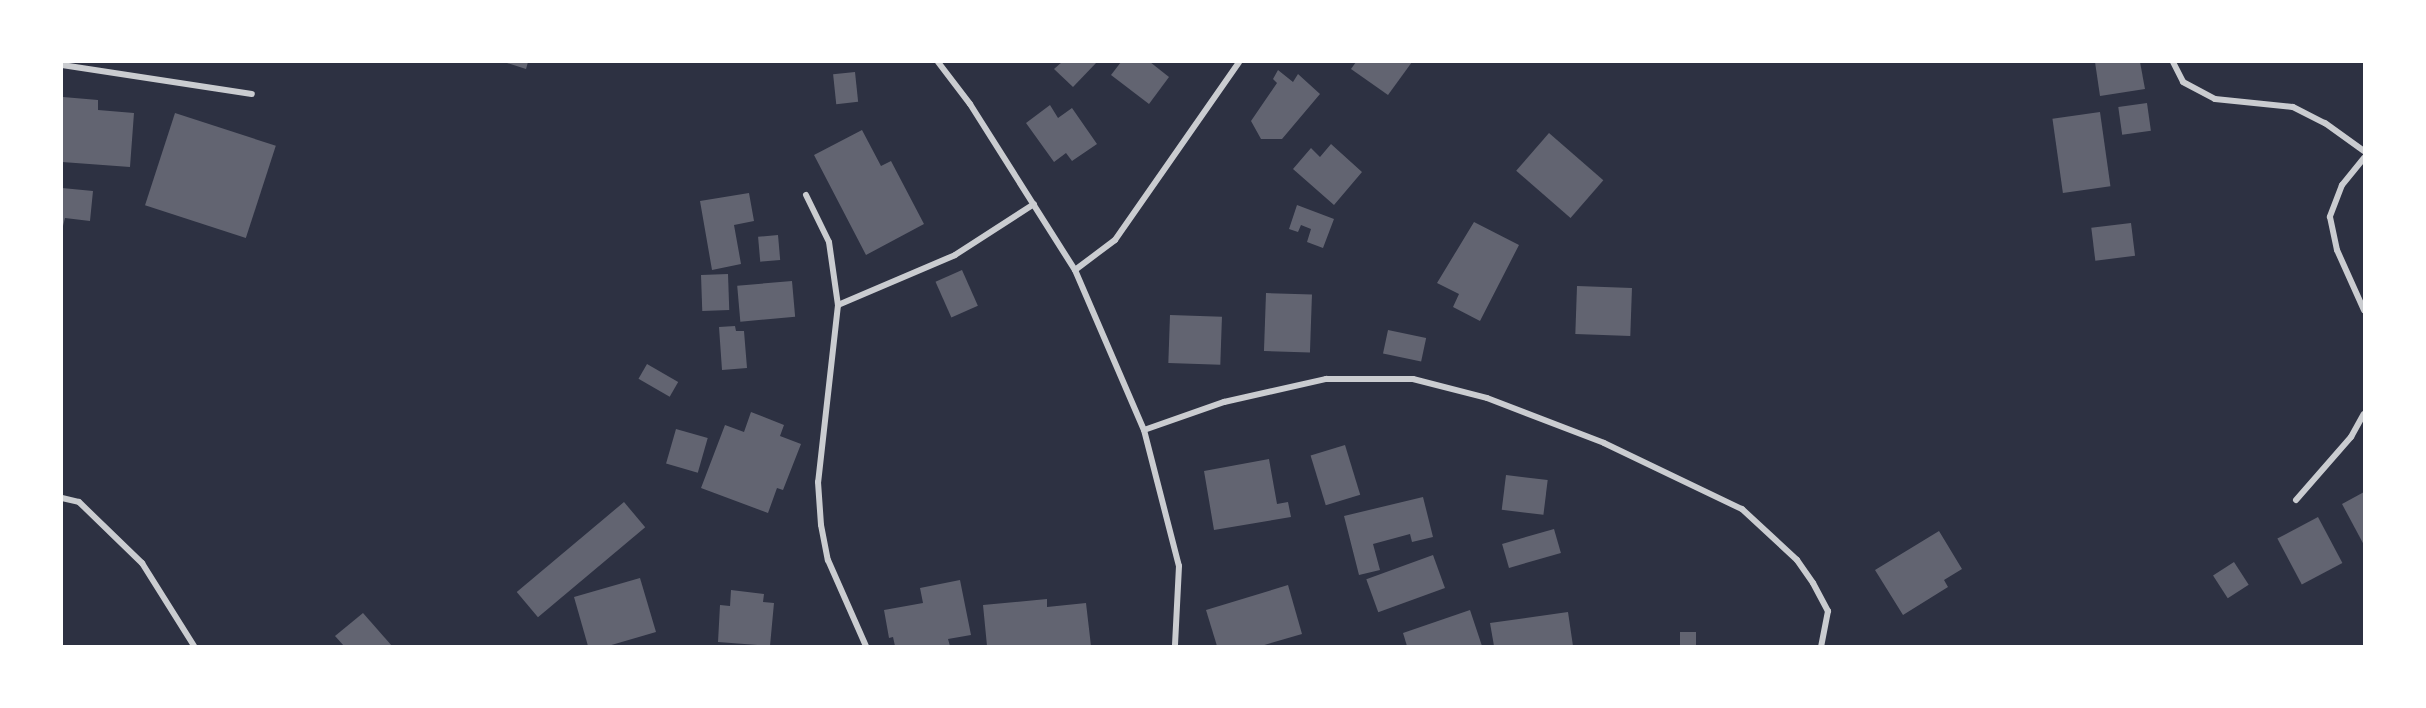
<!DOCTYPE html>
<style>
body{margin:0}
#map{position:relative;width:2426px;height:708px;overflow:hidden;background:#2d3142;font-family:"Archivo Narrow",sans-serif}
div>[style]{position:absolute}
.building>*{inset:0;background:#626471;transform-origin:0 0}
.minor>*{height:6px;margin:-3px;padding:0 3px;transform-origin:3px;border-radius:3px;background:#caccd0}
span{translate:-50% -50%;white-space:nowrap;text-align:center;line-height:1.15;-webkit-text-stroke:4.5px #fff;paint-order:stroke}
.frame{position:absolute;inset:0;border:63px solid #fff;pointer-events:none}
</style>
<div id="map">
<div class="building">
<div style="clip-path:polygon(504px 62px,528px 62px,526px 69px)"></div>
<div style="clip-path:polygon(1062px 62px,1097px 62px,1073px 87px,1054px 69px)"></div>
<div style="clip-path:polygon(1121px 62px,1150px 62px,1169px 77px,1149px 104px,1111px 75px)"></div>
<div style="clip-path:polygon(1356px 62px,1412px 62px,1388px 95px,1351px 69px)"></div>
<div style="clip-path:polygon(2095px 62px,2140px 62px,2145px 89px,2100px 96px)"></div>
<div style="clip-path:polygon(1278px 70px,1293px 82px,1298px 74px,1320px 94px,1282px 139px,1261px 139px,1251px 121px,1277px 83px,1273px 79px)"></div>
<div style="left:855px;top:72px;width:30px;height:22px;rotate:84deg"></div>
<div style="clip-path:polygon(63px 97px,98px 100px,98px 110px,134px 113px,130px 167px,62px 162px)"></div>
<div style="left:2147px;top:103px;width:28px;height:29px;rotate:82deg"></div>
<div style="clip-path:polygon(1050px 105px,1058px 118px,1072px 108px,1097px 144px,1072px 161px,1066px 153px,1054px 162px,1026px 123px)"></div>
<div style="left:2100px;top:112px;width:75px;height:48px;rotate:82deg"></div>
<div style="left:175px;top:113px;width:106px;height:97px;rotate:18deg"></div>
<div style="clip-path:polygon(862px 130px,881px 166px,891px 161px,924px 224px,866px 255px,814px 155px)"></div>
<div style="left:1549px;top:133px;width:72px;height:50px;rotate:41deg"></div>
<div style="clip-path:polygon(1331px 144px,1362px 172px,1334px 205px,1293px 169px,1311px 148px,1320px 157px)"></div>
<div style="clip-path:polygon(62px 188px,93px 191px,90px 221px,65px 218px,62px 230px)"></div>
<div style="clip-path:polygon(749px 193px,754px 221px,734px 225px,741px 264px,712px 270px,700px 201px)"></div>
<div style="clip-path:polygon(1297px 205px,1334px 219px,1323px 248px,1307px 242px,1311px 229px,1301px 225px,1298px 232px,1289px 229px)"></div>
<div style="clip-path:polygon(1474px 222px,1519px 245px,1480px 321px,1453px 307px,1459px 294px,1437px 283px)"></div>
<div style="left:2131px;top:223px;width:33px;height:40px;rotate:83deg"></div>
<div style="left:778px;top:235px;width:25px;height:20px;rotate:85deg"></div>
<div style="left:962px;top:270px;width:39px;height:29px;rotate:66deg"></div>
<div style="left:728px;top:274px;width:36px;height:27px;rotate:88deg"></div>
<div style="left:792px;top:281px;width:36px;height:55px;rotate:85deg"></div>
<div style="left:1577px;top:286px;width:55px;height:48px;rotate:2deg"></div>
<div style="left:1266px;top:293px;width:46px;height:58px;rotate:2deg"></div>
<div style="left:1170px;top:315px;width:52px;height:48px;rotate:2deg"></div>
<div style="clip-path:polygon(735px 326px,736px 331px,744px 331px,747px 368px,722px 370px,719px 327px)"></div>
<div style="left:1388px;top:330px;width:39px;height:24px;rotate:12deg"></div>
<div style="left:647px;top:364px;width:36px;height:17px;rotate:30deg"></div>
<div style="clip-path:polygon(751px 412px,784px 425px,780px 436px,801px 444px,783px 490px,777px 488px,768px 513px,701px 488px,725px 425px,744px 432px)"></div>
<div style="left:676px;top:429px;width:33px;height:36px;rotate:16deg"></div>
<div style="left:1345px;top:445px;width:52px;height:36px;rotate:73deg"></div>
<div style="clip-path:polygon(1269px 459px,1277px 504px,1288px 502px,1291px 517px,1214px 530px,1204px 471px)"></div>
<div style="left:1506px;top:475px;width:42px;height:35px;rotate:7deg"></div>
<div style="clip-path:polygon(2364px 492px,2364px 545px,2342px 504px)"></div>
<div style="clip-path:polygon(1423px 497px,1433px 537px,1412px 542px,1410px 534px,1373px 544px,1380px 570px,1359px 575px,1344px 516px)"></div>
<div style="left:624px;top:502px;width:33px;height:140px;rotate:50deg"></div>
<div style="left:2318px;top:517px;width:52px;height:46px;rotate:62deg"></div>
<div style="left:1554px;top:529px;width:25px;height:54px;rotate:74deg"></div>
<div style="clip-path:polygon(1939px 531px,1962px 569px,1944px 580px,1948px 587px,1903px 615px,1875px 570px)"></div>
<div style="left:1433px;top:555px;width:35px;height:71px;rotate:70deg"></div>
<div style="left:2234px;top:562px;width:27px;height:25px;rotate:57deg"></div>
<div style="clip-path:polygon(640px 578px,656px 632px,608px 646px,588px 646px,574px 597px)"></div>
<div style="clip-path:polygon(960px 580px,971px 635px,948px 639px,950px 646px,895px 646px,893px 637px,889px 638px,884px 610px,923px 603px,920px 588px)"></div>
<div style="clip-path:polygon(1288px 585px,1302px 634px,1261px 646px,1217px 646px,1206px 610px)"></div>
<div style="clip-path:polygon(731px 590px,764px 594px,763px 602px,774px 603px,770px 646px,718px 642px,720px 605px,730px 606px)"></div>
<div style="clip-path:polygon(1047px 599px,1047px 607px,1086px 603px,1091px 646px,987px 646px,983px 605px)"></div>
<div style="clip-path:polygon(1470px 610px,1482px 646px,1407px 646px,1403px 633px)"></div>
<div style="clip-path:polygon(1568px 612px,1573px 646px,1494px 646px,1490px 623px)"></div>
<div style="clip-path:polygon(363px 613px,392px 646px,344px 646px,335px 636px)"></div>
<div style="left:1680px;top:632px;width:16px;height:14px"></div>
</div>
<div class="minor">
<div style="left:938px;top:62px;width:53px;rotate:52.7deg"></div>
<div style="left:970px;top:104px;width:196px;rotate:57.7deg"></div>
<div style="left:1075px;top:270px;width:174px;rotate:66.7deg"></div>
<div style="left:1144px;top:430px;width:140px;rotate:75.6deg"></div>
<div style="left:1179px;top:566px;width:80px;rotate:92.9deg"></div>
<div style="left:2173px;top:62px;width:22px;rotate:63deg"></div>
<div style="left:2183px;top:82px;width:36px;rotate:28deg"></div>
<div style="left:2215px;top:99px;width:78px;rotate:5.9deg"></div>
<div style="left:2293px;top:107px;width:36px;rotate:27deg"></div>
<div style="left:2325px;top:123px;width:48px;rotate:35.7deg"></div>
<div style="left:62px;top:65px;width:192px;rotate:8.7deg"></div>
<div style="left:2364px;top:158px;width:35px;rotate:129deg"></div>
<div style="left:2342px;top:185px;width:34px;rotate:111deg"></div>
<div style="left:2330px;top:217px;width:34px;rotate:78deg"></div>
<div style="left:2337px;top:250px;width:66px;rotate:65.8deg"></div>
<div style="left:806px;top:195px;width:52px;rotate:63.9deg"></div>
<div style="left:829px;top:242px;width:64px;rotate:81.9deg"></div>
<div style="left:838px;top:305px;width:178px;rotate:96.4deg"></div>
<div style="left:818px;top:482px;width:43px;rotate:86deg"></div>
<div style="left:821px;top:525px;width:36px;rotate:79deg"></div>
<div style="left:828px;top:560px;width:94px;rotate:66.2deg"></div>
<div style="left:1075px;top:270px;width:50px;rotate:-36.9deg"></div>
<div style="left:1115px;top:240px;width:217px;rotate:-55.1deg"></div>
<div style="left:838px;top:305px;width:127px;rotate:-23.1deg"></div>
<div style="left:955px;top:255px;width:94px;rotate:-32.8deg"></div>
<div style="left:1144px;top:430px;width:85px;rotate:-19.3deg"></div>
<div style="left:1224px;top:402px;width:105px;rotate:-12.7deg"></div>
<div style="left:1326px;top:379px;width:87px"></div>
<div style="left:1413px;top:379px;width:76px;rotate:14.4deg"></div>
<div style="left:1487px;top:398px;width:125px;rotate:21deg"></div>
<div style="left:1604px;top:443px;width:153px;rotate:25.6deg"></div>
<div style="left:1742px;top:509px;width:75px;rotate:42.8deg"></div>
<div style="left:1797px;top:560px;width:28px;rotate:55deg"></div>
<div style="left:1813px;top:583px;width:32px;rotate:62deg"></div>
<div style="left:1828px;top:611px;width:36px;rotate:101deg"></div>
<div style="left:62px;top:498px;width:17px;rotate:13deg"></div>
<div style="left:79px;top:502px;width:88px;rotate:44.1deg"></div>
<div style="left:142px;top:563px;width:98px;rotate:57.9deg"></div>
<div style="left:2296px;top:500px;width:84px;rotate:-48.9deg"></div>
<div style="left:2351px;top:437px;width:26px;rotate:-61deg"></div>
</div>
<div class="frame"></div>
</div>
